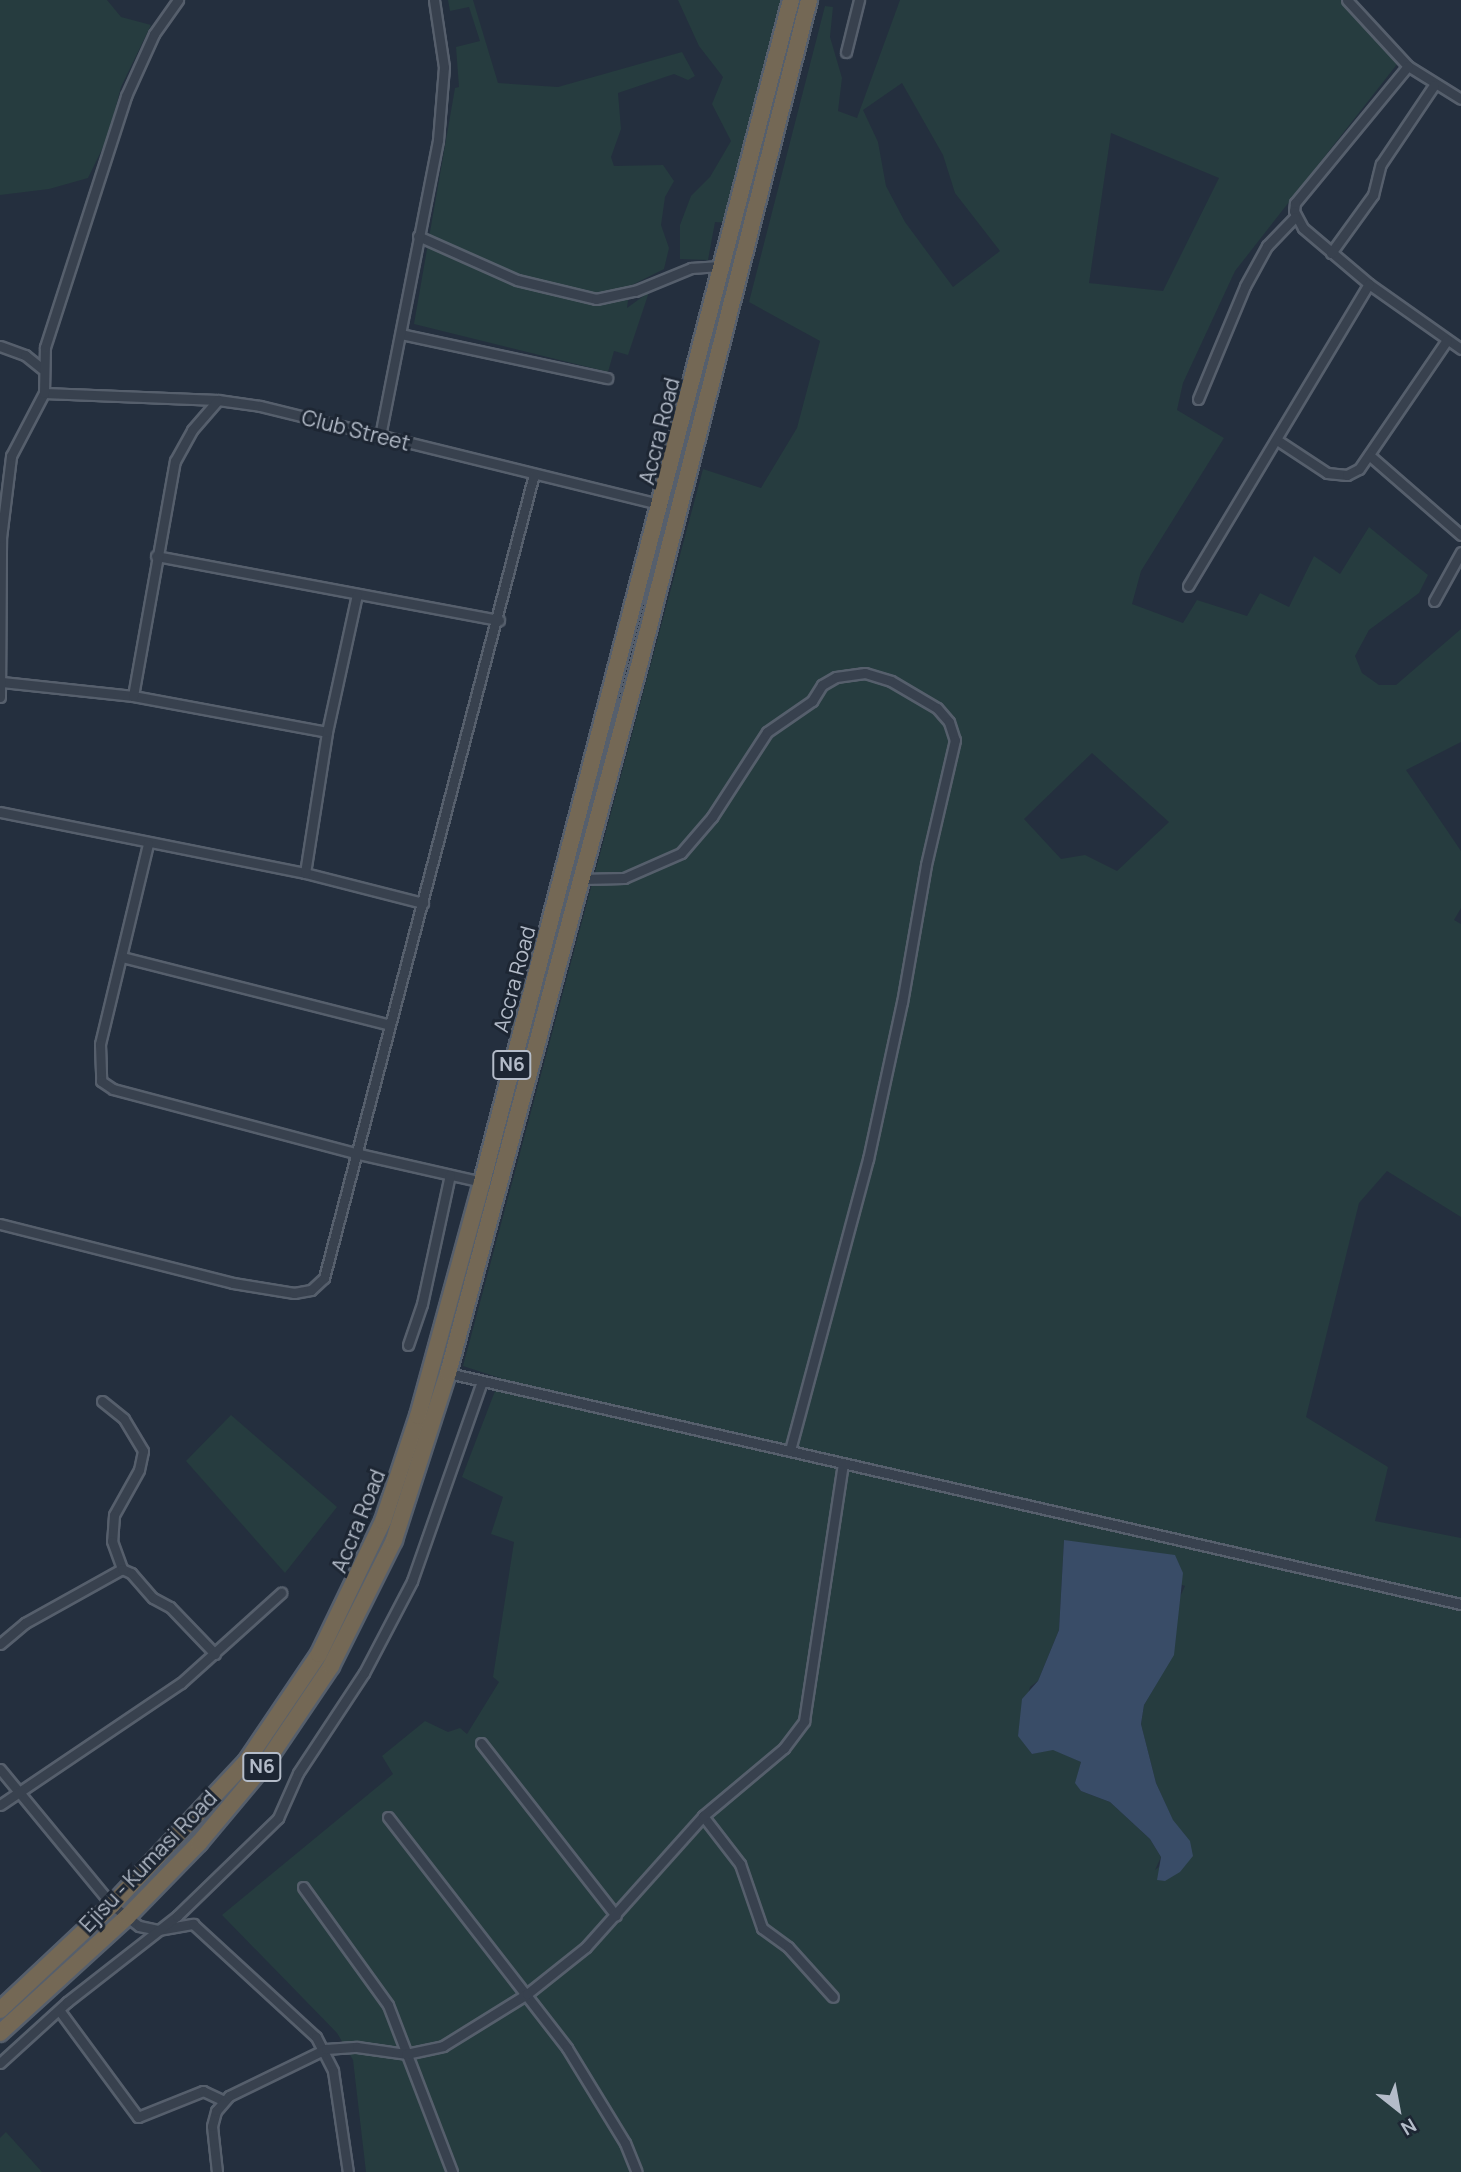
<!DOCTYPE html>
<style>
body{margin:0}
#map{position:relative;width:1461px;height:2172px;overflow:hidden;background:#242f3e;font-family:Manrope,sans-serif}
div>[style]{position:absolute}
.green>*{inset:0;background:#263c3f}
.water>*{inset:0;background:#394c67}
.roads{filter:drop-shadow(2px 0 #565f6c) drop-shadow(-2px 0 #565f6c) drop-shadow(0 2px #565f6c) drop-shadow(0 -2px #565f6c)}
.street>*{height:9px;margin:-4.5px;padding:0 4.5px;transform-origin:4.5px;border-radius:4.5px;background:#38414e}
.highway>*{height:16px;margin:-8px;padding:0 8px;transform-origin:8px;border-radius:8px;background:#746855}
span{translate:-50% -50%;white-space:nowrap;text-align:center;line-height:1.15;-webkit-text-stroke:6px #1d2633;paint-order:stroke}
.shield-label span{padding:2px 5px;background:#1d2633;border:2px solid;border-radius:5px;-webkit-text-stroke-width:0}
.shield-label{font-size:19px;color:#b4bcc9;font-weight:700}
.street-label{font-size:21px;color:#b4bcc9}
.north{position:absolute;left:1363px;top:2074px;width:70px;height:70px;-webkit-text-stroke:5px #1d2633;paint-order:stroke;rotate:149deg;font-size:19px;font-weight:700;line-height:28px;text-align:center;color:#b4bcc9}
.north::after{content:'';display:block;margin:auto;width:24px;height:32px;background:#b4bcc9;clip-path:polygon(50% 0,100% 100%,50% 72%,0 100%)}
</style>
<div id="map">
<div class="green">
<div style="clip-path:polygon(0 0,107px 0,121px 17px,151px 25px,121px 87px,108px 137px,88px 178px,49px 189px,0 195px)"></div>
<div style="clip-path:polygon(448px 0,473px 0,498px 83px,558px 87px,682px 52px,695px 76px,688px 80px,674px 74px,618px 93px,621px 129px,611px 157px,614px 166px,663px 165px,674px 181px,665px 197px,661px 225px,669px 248px,664px 269px,630px 286px,627px 308px,649px 292px,628px 355px,614px 351px,608px 372px,414px 324px,455px 88px,459px 87px,456px 47px,480px 41px,469px 7px,450px 11px)"></div>
<div style="clip-path:polygon(678px 0,787px 0,728px 223px,715px 222px,708px 260px,680px 259px,680px 225px,691px 196px,710px 177px,731px 141px,712px 104px,723px 77px,699px 46px)"></div>
<div style="clip-path:polygon(evenodd,900px 0,1342px 0,1398px 63px,1235px 271px,1183px 383px,1177px 410px,1224px 438px,1141px 571px,1132px 604px,1183px 623px,1197px 600px,1247px 616px,1260px 593px,1289px 607px,1314px 556px,1340px 574px,1369px 527px,1428px 575px,1419px 593px,1369px 630px,1355px 656px,1362px 673px,1379px 685px,1396px 685px,1461px 629px,1461px 742px,1406px 770px,1461px 851px,1461px 908px,1454px 920px,1461px 924px,1461px 1217px,1387px 1171px,1359px 1203px,1306px 1417px,1388px 1467px,1375px 1521px,1461px 1538px,1461px 2172px,366px 2172px,353px 2060px,337px 2033px,222px 1915px,393px 1774px,382px 1756px,425px 1721px,448px 1732px,460px 1728px,467px 1734px,499px 1682px,493px 1677px,514px 1542px,491px 1534px,503px 1497px,462px 1477px,500px 1378px,463px 1366px,703px 469px,761px 488px,797px 428px,820px 341px,749px 302px,825px 6px,833px 7px,830px 37px,842px 78px,838px 111px,857px 118px,900px 0,902px 83px,943px 155px,955px 193px,1000px 251px,953px 287px,905px 222px,886px 186px,878px 142px,863px 110px,902px 83px,900px 0,1111px 133px,1219px 178px,1163px 291px,1089px 283px,1111px 133px,900px 0,1092px 753px,1169px 822px,1117px 871px,1085px 855px,1061px 859px,1024px 819px,1092px 753px,900px 0,1064px 1540px,1185px 1586px,1179px 1599px,1173px 1655px,1144px 1705px,1141px 1724px,1156px 1783px,1173px 1821px,1190px 1842px,1155px 1870px,1161px 1857px,1150px 1839px,1110px 1802px,1081px 1791px,1076px 1783px,1081px 1762px,1053px 1749px,1032px 1754px,1018px 1735px,1030px 1687px,1038px 1681px,1059px 1630px,1064px 1540px)"></div>
<div style="clip-path:polygon(231px 1415px,337px 1507px,285px 1573px,186px 1461px)"></div>
<div style="clip-path:polygon(6px 2132px,42px 2172px,0 2172px,0 2138px)"></div>
</div>
<div class="water">
<div style="clip-path:polygon(1064px 1540px,1175px 1555px,1183px 1573px,1174px 1655px,1144px 1705px,1141px 1724px,1156px 1783px,1173px 1820px,1190px 1841px,1193px 1856px,1180px 1872px,1165px 1881px,1157px 1880px,1161px 1857px,1150px 1839px,1110px 1802px,1081px 1791px,1075px 1783px,1081px 1762px,1053px 1750px,1032px 1754px,1018px 1736px,1022px 1699px,1038px 1681px,1059px 1630px)"></div>
</div>
<div class="roads">
<div class="street">
<div style="left:1347px;top:0;width:90px;rotate:47.3deg"></div>
<div style="left:1408px;top:66px;width:62px;rotate:31.9deg"></div>
<div style="left:846px;top:52px;width:54px;rotate:-76deg"></div>
<div style="left:1408px;top:66px;width:178px;rotate:129.5deg"></div>
<div style="left:1295px;top:203px;width:8px;rotate:97deg"></div>
<div style="left:1294px;top:211px;width:19px;rotate:62deg"></div>
<div style="left:1303px;top:228px;width:87px;rotate:40.3deg"></div>
<div style="left:1369px;top:284px;width:113px;rotate:35.2deg"></div>
<div style="left:418px;top:236px;width:108px;rotate:24deg"></div>
<div style="left:517px;top:280px;width:81px;rotate:13.5deg"></div>
<div style="left:596px;top:299px;width:40px;rotate:-12deg"></div>
<div style="left:635px;top:291px;width:61px;rotate:-22.3deg"></div>
<div style="left:691px;top:268px;width:29px;rotate:-4deg"></div>
<div style="left:1331px;top:253px;width:72px;rotate:-54.1deg"></div>
<div style="left:1373px;top:195px;width:32px;rotate:-76deg"></div>
<div style="left:1381px;top:164px;width:95px;rotate:-56.1deg"></div>
<div style="left:401px;top:334px;width:211px;rotate:12.1deg"></div>
<div style="left:0;top:346px;width:27px;rotate:20deg"></div>
<div style="left:25px;top:355px;width:22px;rotate:39deg"></div>
<div style="left:44px;top:393px;width:174px;rotate:2.3deg"></div>
<div style="left:218px;top:400px;width:42px;rotate:8.1deg"></div>
<div style="left:260px;top:406px;width:414px;rotate:13.8deg"></div>
<div style="left:1198px;top:399px;width:122px;rotate:-67.4deg"></div>
<div style="left:1245px;top:286px;width:46px;rotate:-61.2deg"></div>
<div style="left:1267px;top:246px;width:40px;rotate:-46deg"></div>
<div style="left:380px;top:436px;width:302px;rotate:-78.9deg"></div>
<div style="left:438px;top:140px;width:73px;rotate:-85.3deg"></div>
<div style="left:444px;top:67px;width:68px;rotate:-98.5deg"></div>
<div style="left:1277px;top:440px;width:60px;rotate:33.4deg"></div>
<div style="left:1327px;top:473px;width:20px;rotate:6deg"></div>
<div style="left:1347px;top:475px;width:13px;rotate:-27deg"></div>
<div style="left:1359px;top:469px;width:156px;rotate:-55.7deg"></div>
<div style="left:1369px;top:455px;width:122px;rotate:41deg"></div>
<div style="left:156px;top:556px;width:349px;rotate:10.6deg"></div>
<div style="left:1188px;top:586px;width:352px;rotate:-59.1deg"></div>
<div style="left:1434px;top:601px;width:56px;rotate:-61.1deg"></div>
<div style="left:2px;top:682px;width:132px;rotate:6.1deg"></div>
<div style="left:133px;top:696px;width:197px;rotate:10.5deg"></div>
<div style="left:133px;top:696px;width:239px;rotate:-79.9deg"></div>
<div style="left:175px;top:461px;width:35px;rotate:-61deg"></div>
<div style="left:192px;top:430px;width:40px;rotate:-49deg"></div>
<div style="left:0;top:697px;width:159px;rotate:-89.6deg"></div>
<div style="left:1px;top:538px;width:83px;rotate:-83deg"></div>
<div style="left:11px;top:456px;width:71px;rotate:-62.4deg"></div>
<div style="left:44px;top:393px;width:46px;rotate:-88.8deg"></div>
<div style="left:45px;top:347px;width:264px;rotate:-72.1deg"></div>
<div style="left:126px;top:96px;width:68px;rotate:-65.7deg"></div>
<div style="left:154px;top:34px;width:42px;rotate:-54.8deg"></div>
<div style="left:0;top:812px;width:311px;rotate:11.3deg"></div>
<div style="left:305px;top:873px;width:122px;rotate:14.3deg"></div>
<div style="left:148px;top:844px;width:206px;rotate:103.5deg"></div>
<div style="left:100px;top:1044px;width:37px;rotate:88deg"></div>
<div style="left:101px;top:1081px;width:14px;rotate:34deg"></div>
<div style="left:113px;top:1089px;width:254px;rotate:14.8deg"></div>
<div style="left:359px;top:1154px;width:126px;rotate:12.8deg"></div>
<div style="left:305px;top:873px;width:143px;rotate:-81.1deg"></div>
<div style="left:327px;top:732px;width:141px;rotate:-77.7deg"></div>
<div style="left:581px;top:879px;width:43px;rotate:-1.3deg"></div>
<div style="left:624px;top:878px;width:62px;rotate:-23.7deg"></div>
<div style="left:681px;top:853px;width:48px;rotate:-49.3deg"></div>
<div style="left:712px;top:817px;width:101px;rotate:-57.1deg"></div>
<div style="left:767px;top:732px;width:55px;rotate:-34.6deg"></div>
<div style="left:812px;top:701px;width:19px;rotate:-58deg"></div>
<div style="left:822px;top:685px;width:16px;rotate:-30deg"></div>
<div style="left:836px;top:677px;width:29px;rotate:-8deg"></div>
<div style="left:865px;top:673px;width:27px;rotate:17deg"></div>
<div style="left:891px;top:681px;width:53px;rotate:30.4deg"></div>
<div style="left:937px;top:708px;width:18px;rotate:49deg"></div>
<div style="left:949px;top:722px;width:19px;rotate:72deg"></div>
<div style="left:955px;top:740px;width:128px;rotate:103.1deg"></div>
<div style="left:926px;top:865px;width:139px;rotate:99.9deg"></div>
<div style="left:902px;top:1002px;width:161px;rotate:102.2deg"></div>
<div style="left:868px;top:1159px;width:302px;rotate:105deg"></div>
<div style="left:122px;top:957px;width:276px;rotate:14.2deg"></div>
<div style="left:0;top:1224px;width:240px;rotate:14.2deg"></div>
<div style="left:233px;top:1283px;width:62px;rotate:9.3deg"></div>
<div style="left:294px;top:1293px;width:17px;rotate:-10deg"></div>
<div style="left:311px;top:1290px;width:18px;rotate:-43deg"></div>
<div style="left:324px;top:1278px;width:831px;rotate:-75.36deg"></div>
<div style="left:408px;top:1345px;width:43px;rotate:-71.1deg"></div>
<div style="left:422px;top:1304px;width:132px;rotate:-77.8deg"></div>
<div style="left:448px;top:1373px;width:1039px;rotate:12.85deg"></div>
<div style="left:102px;top:1401px;width:28px;rotate:39deg"></div>
<div style="left:124px;top:1419px;width:37px;rotate:59deg"></div>
<div style="left:143px;top:1451px;width:19px;rotate:102deg"></div>
<div style="left:139px;top:1470px;width:51px;rotate:119.1deg"></div>
<div style="left:114px;top:1515px;width:26px;rotate:94deg"></div>
<div style="left:112px;top:1541px;width:30px;rotate:70deg"></div>
<div style="left:0;top:1644px;width:33px;rotate:-40deg"></div>
<div style="left:25px;top:1623px;width:111px;rotate:-29.1deg"></div>
<div style="left:122px;top:1569px;width:10px;rotate:24deg"></div>
<div style="left:131px;top:1573px;width:33px;rotate:49deg"></div>
<div style="left:153px;top:1598px;width:19px;rotate:28deg"></div>
<div style="left:170px;top:1607px;width:65px;rotate:46.2deg"></div>
<div style="left:481px;top:1743px;width:219px;rotate:52deg"></div>
<div style="left:0;top:1769px;width:176px;rotate:50.5deg"></div>
<div style="left:112px;top:1905px;width:34px;rotate:38deg"></div>
<div style="left:139px;top:1926px;width:19px;rotate:12deg"></div>
<div style="left:158px;top:1930px;width:36px;rotate:-10deg"></div>
<div style="left:193px;top:1924px;width:167px;rotate:42.6deg"></div>
<div style="left:316px;top:2037px;width:38px;rotate:63deg"></div>
<div style="left:333px;top:2071px;width:102px;rotate:81.6deg"></div>
<div style="left:0;top:1805px;width:218px;rotate:-34deg"></div>
<div style="left:181px;top:1683px;width:135px;rotate:-42deg"></div>
<div style="left:703px;top:1816px;width:61px;rotate:52.4deg"></div>
<div style="left:740px;top:1864px;width:68px;rotate:71deg"></div>
<div style="left:762px;top:1928px;width:32px;rotate:36deg"></div>
<div style="left:788px;top:1947px;width:67px;rotate:48deg"></div>
<div style="left:388px;top:1817px;width:292px;rotate:52.2deg"></div>
<div style="left:567px;top:2048px;width:111px;rotate:58.6deg"></div>
<div style="left:625px;top:2143px;width:31px;rotate:68deg"></div>
<div style="left:303px;top:1887px;width:145px;rotate:54.2deg"></div>
<div style="left:388px;top:2005px;width:179px;rotate:69deg"></div>
<div style="left:59px;top:2010px;width:133px;rotate:53.6deg"></div>
<div style="left:138px;top:2117px;width:70px;rotate:-21.8deg"></div>
<div style="left:203px;top:2091px;width:23px;rotate:25deg"></div>
<div style="left:0;top:2063px;width:91px;rotate:-42.3deg"></div>
<div style="left:67px;top:2002px;width:140px;rotate:-38deg"></div>
<div style="left:177px;top:1916px;width:141px;rotate:-44.1deg"></div>
<div style="left:278px;top:1818px;width:49px;rotate:-66deg"></div>
<div style="left:298px;top:1773px;width:120px;rotate:-56.6deg"></div>
<div style="left:364px;top:1673px;width:104px;rotate:-62.4deg"></div>
<div style="left:412px;top:1581px;width:212px;rotate:-70.7deg"></div>
<div style="left:217px;top:2172px;width:46px;rotate:-96.2deg"></div>
<div style="left:212px;top:2126px;width:16px;rotate:-75deg"></div>
<div style="left:216px;top:2111px;width:20px;rotate:-49deg"></div>
<div style="left:229px;top:2096px;width:108px;rotate:-25.9deg"></div>
<div style="left:326px;top:2049px;width:31px;rotate:-4deg"></div>
<div style="left:357px;top:2047px;width:49px;rotate:8.1deg"></div>
<div style="left:406px;top:2054px;width:38px;rotate:-12deg"></div>
<div style="left:443px;top:2046px;width:99px;rotate:-31.8deg"></div>
<div style="left:527px;top:1994px;width:75px;rotate:-38.5deg"></div>
<div style="left:586px;top:1947px;width:176px;rotate:-48.2deg"></div>
<div style="left:703px;top:1816px;width:106px;rotate:-40deg"></div>
<div style="left:784px;top:1748px;width:34px;rotate:-53deg"></div>
<div style="left:804px;top:1721px;width:260px;rotate:-81.4deg"></div>
</div>
<div class="highway">
<div style="left:0;top:2010px;width:154px;rotate:-43.2deg"></div>
<div style="left:112px;top:1905px;width:196px;rotate:-46.9deg"></div>
<div style="left:246px;top:1762px;width:130px;rotate:-55.9deg"></div>
<div style="left:319px;top:1654px;width:148px;rotate:-64.3deg"></div>
<div style="left:383px;top:1521px;width:111px;rotate:-71.6deg"></div>
<div style="left:418px;top:1416px;width:243px;rotate:-74.7deg"></div>
<div style="left:482px;top:1182px;width:1222px;rotate:-75.35deg"></div>
<div style="left:0;top:2033px;width:172px;rotate:-42.4deg"></div>
<div style="left:127px;top:1917px;width:103px;rotate:-45.8deg"></div>
<div style="left:199px;top:1843px;width:103px;rotate:-50.1deg"></div>
<div style="left:265px;top:1764px;width:118px;rotate:-56deg"></div>
<div style="left:331px;top:1666px;width:141px;rotate:-63.4deg"></div>
<div style="left:394px;top:1540px;width:176px;rotate:-72.1deg"></div>
<div style="left:448px;top:1373px;width:741px;rotate:-74.89deg"></div>
<div style="left:641px;top:658px;width:679px;rotate:-75.68deg"></div>
</div>
</div>
<div class="shield-label">
<span style="left:512px;top:1065px">N6</span>
<span style="left:262px;top:1767px">N6</span>
</div>
<div class="street-label">
<span style="left:356px;top:430px;rotate:14deg">Club Street</span>
<span style="left:659px;top:431px;rotate:-76deg">Accra Road</span>
<span style="left:514px;top:979px;rotate:-75deg">Accra Road</span>
<span style="left:358px;top:1521px;rotate:-68deg">Accra Road</span>
<span style="left:148px;top:1861px;rotate:-46deg">Ejisu - Kumasi Road</span>
</div>
<div class="north">N</div>
</div>
